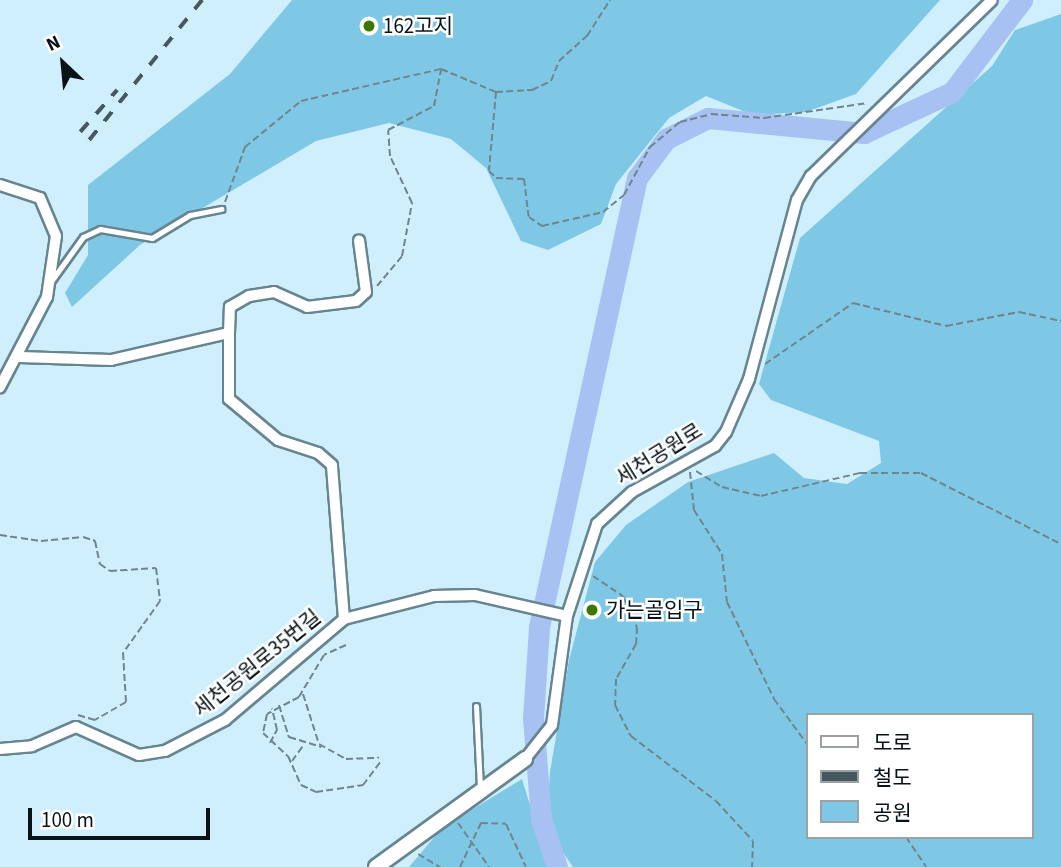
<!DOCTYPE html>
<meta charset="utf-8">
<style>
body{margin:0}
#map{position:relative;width:1061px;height:867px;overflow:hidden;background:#cfeffd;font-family:"Source Sans 3","Noto Sans KR",sans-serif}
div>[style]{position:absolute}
.green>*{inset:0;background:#7ec8e6}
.river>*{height:21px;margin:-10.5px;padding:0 10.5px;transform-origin:10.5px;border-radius:10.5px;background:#a7c2f2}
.path>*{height:2px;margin-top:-1px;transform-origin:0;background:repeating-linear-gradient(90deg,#6f858e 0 7px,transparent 0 10.5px)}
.roads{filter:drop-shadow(2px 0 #678591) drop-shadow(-2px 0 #678591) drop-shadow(0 2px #678591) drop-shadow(0 -2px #678591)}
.service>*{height:5px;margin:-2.5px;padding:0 2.5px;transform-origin:2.5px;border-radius:2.5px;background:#fff}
.minor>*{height:10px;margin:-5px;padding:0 5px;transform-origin:5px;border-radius:5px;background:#fff}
.tertiary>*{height:14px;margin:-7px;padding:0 7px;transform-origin:7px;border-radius:7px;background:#fff}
.rail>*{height:3.5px;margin-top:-1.75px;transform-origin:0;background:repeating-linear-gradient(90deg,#45575f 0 12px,transparent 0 24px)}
.dots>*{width:19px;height:19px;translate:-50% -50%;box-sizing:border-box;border:4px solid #fff;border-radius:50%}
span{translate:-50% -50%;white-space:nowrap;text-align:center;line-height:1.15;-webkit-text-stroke:5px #fff;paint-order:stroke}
.poi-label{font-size:21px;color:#081318}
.left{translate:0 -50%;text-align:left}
.street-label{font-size:21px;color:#081318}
.legend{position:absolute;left:806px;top:713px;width:228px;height:126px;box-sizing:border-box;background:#fff;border:2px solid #9ca1a3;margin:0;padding:9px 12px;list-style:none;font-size:21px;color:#081318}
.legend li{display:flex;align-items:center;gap:14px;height:35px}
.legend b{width:35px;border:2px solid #9ca1a3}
.north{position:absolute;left:28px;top:28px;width:70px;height:70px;-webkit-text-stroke:5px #fff;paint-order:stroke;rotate:334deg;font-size:19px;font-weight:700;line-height:28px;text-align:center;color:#081318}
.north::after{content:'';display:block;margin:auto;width:24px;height:32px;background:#081318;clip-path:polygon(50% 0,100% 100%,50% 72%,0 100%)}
.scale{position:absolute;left:28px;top:808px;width:182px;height:32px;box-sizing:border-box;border:4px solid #081318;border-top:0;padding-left:9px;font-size:21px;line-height:24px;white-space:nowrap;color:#081318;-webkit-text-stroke:5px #fff;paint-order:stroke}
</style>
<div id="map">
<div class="green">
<div style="clip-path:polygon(292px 0,940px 0,856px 94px,806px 112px,753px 115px,706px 96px,669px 118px,616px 184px,601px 224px,548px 250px,521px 241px,486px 168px,451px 139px,389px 123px,316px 141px,140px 245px,72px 307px,65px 293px,88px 255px,88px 185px,230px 74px)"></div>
<div style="clip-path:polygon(evenodd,1061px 14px,1061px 867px,573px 867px,559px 847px,548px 801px,550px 772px,569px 660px,595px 562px,626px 525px,688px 482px,774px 453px,804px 478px,847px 484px,881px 463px,879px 441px,771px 400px,759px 384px,800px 238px,992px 66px,1015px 30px,1061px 14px,807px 715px,1031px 715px,1031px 837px,807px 837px,807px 715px)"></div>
<div style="clip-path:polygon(522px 779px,549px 867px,409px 867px,442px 828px)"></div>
</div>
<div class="river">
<div style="left:557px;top:867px;width:51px;rotate:-108.4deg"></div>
<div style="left:541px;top:819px;width:101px;rotate:-94.5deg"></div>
<div style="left:533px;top:718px;width:91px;rotate:-86.2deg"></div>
<div style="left:539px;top:627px;width:460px;rotate:-77.7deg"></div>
<div style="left:637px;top:178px;width:49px;rotate:-53.4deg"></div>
<div style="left:666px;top:139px;width:47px;rotate:-26.6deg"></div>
<div style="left:708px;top:118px;width:157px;rotate:5.5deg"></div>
<div style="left:864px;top:133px;width:97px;rotate:-25deg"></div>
<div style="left:952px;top:92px;width:116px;rotate:-52.7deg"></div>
</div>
<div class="path">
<div style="left:496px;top:92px;width:79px;rotate:95.1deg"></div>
<div style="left:489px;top:171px;width:10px;rotate:45deg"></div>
<div style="left:496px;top:178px;width:28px;rotate:2deg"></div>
<div style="left:524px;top:179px;width:38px;rotate:83deg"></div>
<div style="left:529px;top:217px;width:16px;rotate:35deg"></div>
<div style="left:542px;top:226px;width:63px;rotate:-12.9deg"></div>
<div style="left:603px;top:212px;width:27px;rotate:-39deg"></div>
<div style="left:624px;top:195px;width:55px;rotate:-61.6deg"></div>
<div style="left:650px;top:147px;width:39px;rotate:-40deg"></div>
<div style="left:680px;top:122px;width:32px;rotate:-14deg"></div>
<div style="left:711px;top:114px;width:53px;rotate:4.3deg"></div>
<div style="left:764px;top:118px;width:105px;rotate:-8.2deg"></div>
<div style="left:225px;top:202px;width:59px;rotate:-70deg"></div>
<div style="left:245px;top:147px;width:72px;rotate:-39.4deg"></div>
<div style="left:301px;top:101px;width:144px;rotate:-12.9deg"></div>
<div style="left:441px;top:69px;width:60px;rotate:22.7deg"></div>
<div style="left:496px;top:92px;width:36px;rotate:-3deg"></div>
<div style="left:532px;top:90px;width:21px;rotate:-25deg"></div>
<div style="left:551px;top:81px;width:22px;rotate:-68deg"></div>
<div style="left:559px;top:61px;width:38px;rotate:-42deg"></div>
<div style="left:587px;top:36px;width:43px;rotate:-57.4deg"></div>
<div style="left:377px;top:286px;width:39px;rotate:-50deg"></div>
<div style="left:402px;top:256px;width:54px;rotate:-79.3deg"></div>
<div style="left:412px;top:203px;width:52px;rotate:-115.1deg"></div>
<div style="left:390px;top:156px;width:26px;rotate:-94deg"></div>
<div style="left:388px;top:130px;width:52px;rotate:-27.6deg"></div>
<div style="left:434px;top:106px;width:37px;rotate:-79deg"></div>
<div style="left:765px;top:364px;width:107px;rotate:-34.7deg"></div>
<div style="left:853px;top:303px;width:96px;rotate:13.9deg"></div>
<div style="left:946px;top:326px;width:74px;rotate:-10.9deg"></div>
<div style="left:1019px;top:312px;width:43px;rotate:12.1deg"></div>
<div style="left:696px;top:471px;width:31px;rotate:32deg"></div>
<div style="left:722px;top:487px;width:40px;rotate:13deg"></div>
<div style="left:761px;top:496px;width:102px;rotate:-13.1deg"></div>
<div style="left:860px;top:473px;width:61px"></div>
<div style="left:921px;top:473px;width:157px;rotate:26.9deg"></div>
<div style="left:690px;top:472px;width:38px;rotate:84deg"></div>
<div style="left:694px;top:510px;width:52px;rotate:57.5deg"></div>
<div style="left:722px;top:554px;width:48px;rotate:84.1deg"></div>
<div style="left:727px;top:602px;width:108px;rotate:64.1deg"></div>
<div style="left:774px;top:699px;width:56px;rotate:53.7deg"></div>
<div style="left:0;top:535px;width:41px;rotate:8.3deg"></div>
<div style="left:41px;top:541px;width:42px;rotate:-5.4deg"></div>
<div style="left:83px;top:537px;width:13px;rotate:18deg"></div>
<div style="left:95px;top:541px;width:24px;rotate:78deg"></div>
<div style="left:100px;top:564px;width:12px;rotate:35deg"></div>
<div style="left:110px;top:571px;width:46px;rotate:-3.7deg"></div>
<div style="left:156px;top:568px;width:33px;rotate:83deg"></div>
<div style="left:160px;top:601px;width:64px;rotate:125.4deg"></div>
<div style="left:123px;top:653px;width:49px;rotate:86.5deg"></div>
<div style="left:126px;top:702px;width:36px;rotate:150deg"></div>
<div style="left:95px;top:720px;width:18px;rotate:-164deg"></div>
<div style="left:593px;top:576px;width:36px;rotate:34deg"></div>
<div style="left:623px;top:596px;width:34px;rotate:66deg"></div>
<div style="left:637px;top:627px;width:17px;rotate:93deg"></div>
<div style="left:636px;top:644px;width:40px;rotate:119.7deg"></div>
<div style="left:616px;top:679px;width:26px;rotate:92deg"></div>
<div style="left:615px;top:705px;width:35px;rotate:63deg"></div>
<div style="left:631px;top:736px;width:107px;rotate:37.4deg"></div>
<div style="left:716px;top:801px;width:54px;rotate:47.2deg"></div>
<div style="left:753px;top:841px;width:26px;rotate:92deg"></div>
<div style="left:346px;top:645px;width:24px;rotate:156deg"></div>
<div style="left:324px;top:655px;width:49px;rotate:120.8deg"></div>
<div style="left:299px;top:697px;width:36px;rotate:152deg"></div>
<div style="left:267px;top:714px;width:19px;rotate:102deg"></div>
<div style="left:263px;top:733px;width:34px;rotate:43deg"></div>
<div style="left:288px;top:756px;width:32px;rotate:66deg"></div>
<div style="left:301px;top:785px;width:17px;rotate:25deg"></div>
<div style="left:316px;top:792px;width:48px;rotate:-8.5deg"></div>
<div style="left:363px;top:785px;width:31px;rotate:-53deg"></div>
<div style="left:303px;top:694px;width:52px;rotate:72.3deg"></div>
<div style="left:319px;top:744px;width:31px;rotate:29deg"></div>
<div style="left:346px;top:759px;width:33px;rotate:-2deg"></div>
<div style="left:279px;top:705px;width:34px;rotate:73deg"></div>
<div style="left:289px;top:737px;width:34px;rotate:17deg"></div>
<div style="left:270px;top:743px;width:15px;rotate:-62deg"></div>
<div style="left:277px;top:730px;width:22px;rotate:-103deg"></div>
<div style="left:292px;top:761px;width:19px;rotate:-54deg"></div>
<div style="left:458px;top:823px;width:54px;rotate:54.8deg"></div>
<div style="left:906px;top:837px;width:36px;rotate:56deg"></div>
<div style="left:418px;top:854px;width:26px;rotate:31deg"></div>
<div style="left:460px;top:867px;width:49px;rotate:-64.5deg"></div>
<div style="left:481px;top:823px;width:25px;rotate:2deg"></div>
<div style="left:506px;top:824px;width:47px;rotate:65.1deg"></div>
</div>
<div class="roads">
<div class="service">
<div style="left:52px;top:280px;width:53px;rotate:-54.2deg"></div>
<div style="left:83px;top:237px;width:19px;rotate:-25deg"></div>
<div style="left:100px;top:229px;width:53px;rotate:9.8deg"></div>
<div style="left:152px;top:238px;width:44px;rotate:-31.2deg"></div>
<div style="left:190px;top:215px;width:32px;rotate:-11deg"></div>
<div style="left:476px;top:706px;width:81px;rotate:87.2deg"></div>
</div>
<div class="minor">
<div style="left:0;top:185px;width:42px;rotate:18deg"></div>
<div style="left:40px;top:198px;width:41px;rotate:67.2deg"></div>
<div style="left:56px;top:236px;width:62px;rotate:98.4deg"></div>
<div style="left:47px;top:297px;width:102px;rotate:117.6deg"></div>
<div style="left:20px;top:357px;width:91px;rotate:1.9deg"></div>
<div style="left:111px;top:360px;width:121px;rotate:-12.9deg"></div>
<div style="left:344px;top:619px;width:154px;rotate:-94.5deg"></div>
<div style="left:332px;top:465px;width:18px;rotate:-139deg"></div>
<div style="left:318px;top:453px;width:42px;rotate:-162deg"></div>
<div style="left:278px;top:440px;width:64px;rotate:-140.1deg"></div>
<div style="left:229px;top:399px;width:66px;rotate:-90deg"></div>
<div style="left:229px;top:333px;width:26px;rotate:-88deg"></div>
<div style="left:230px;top:307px;width:22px;rotate:-30deg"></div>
<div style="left:249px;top:296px;width:25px;rotate:-9deg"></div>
<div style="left:274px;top:292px;width:36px;rotate:24deg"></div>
<div style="left:307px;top:307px;width:49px;rotate:-7deg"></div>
<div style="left:356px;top:301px;width:13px;rotate:-42deg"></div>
<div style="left:366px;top:292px;width:52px;rotate:-97.7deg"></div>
<div style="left:0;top:749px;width:32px;rotate:-5deg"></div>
<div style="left:32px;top:746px;width:48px;rotate:-23.4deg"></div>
<div style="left:76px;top:727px;width:69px;rotate:24deg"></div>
<div style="left:139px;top:755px;width:26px;rotate:-9deg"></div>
<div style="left:165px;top:751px;width:68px;rotate:-27.3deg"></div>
<div style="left:225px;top:720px;width:156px;rotate:-40.3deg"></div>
<div style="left:344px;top:619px;width:93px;rotate:-14.3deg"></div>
<div style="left:434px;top:596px;width:41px;rotate:-1.4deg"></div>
<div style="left:475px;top:595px;width:94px;rotate:12.9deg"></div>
<div style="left:525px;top:759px;width:43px;rotate:-51.5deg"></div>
<div style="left:552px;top:725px;width:110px;rotate:-82.2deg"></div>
<div style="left:567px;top:616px;width:97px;rotate:-71.9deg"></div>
<div style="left:597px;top:524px;width:47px;rotate:-42.4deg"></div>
<div style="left:632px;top:492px;width:95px;rotate:-29deg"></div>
<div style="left:715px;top:446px;width:18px;rotate:-52deg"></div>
<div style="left:726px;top:432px;width:58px;rotate:-66.5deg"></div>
<div style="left:749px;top:379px;width:185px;rotate:-75deg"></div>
<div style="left:797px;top:200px;width:28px;rotate:-60deg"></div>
<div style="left:811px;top:176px;width:252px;rotate:-44.2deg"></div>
</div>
<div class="tertiary">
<div style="left:376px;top:867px;width:184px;rotate:-35.9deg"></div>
</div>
</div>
<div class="rail">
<div style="left:80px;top:132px;width:56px;rotate:-48.6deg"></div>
<div style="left:89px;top:140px;width:180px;rotate:-51.1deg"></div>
</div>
<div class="dots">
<div style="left:369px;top:26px;background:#3f7501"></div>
<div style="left:592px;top:610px;background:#3f7501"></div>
</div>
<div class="poi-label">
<span class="left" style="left:383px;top:26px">162고지</span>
<span class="left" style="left:606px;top:610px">가는골입구</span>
</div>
<div class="street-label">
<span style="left:659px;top:454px;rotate:-32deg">세천공원로</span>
<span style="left:257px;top:663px;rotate:-39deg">세천공원로35번길</span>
</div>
<ul class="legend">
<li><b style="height:9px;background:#fff"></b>도로</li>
<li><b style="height:9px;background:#45575f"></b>철도</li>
<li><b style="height:19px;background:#7ec8e6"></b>공원</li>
</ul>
<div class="north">N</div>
<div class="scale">100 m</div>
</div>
